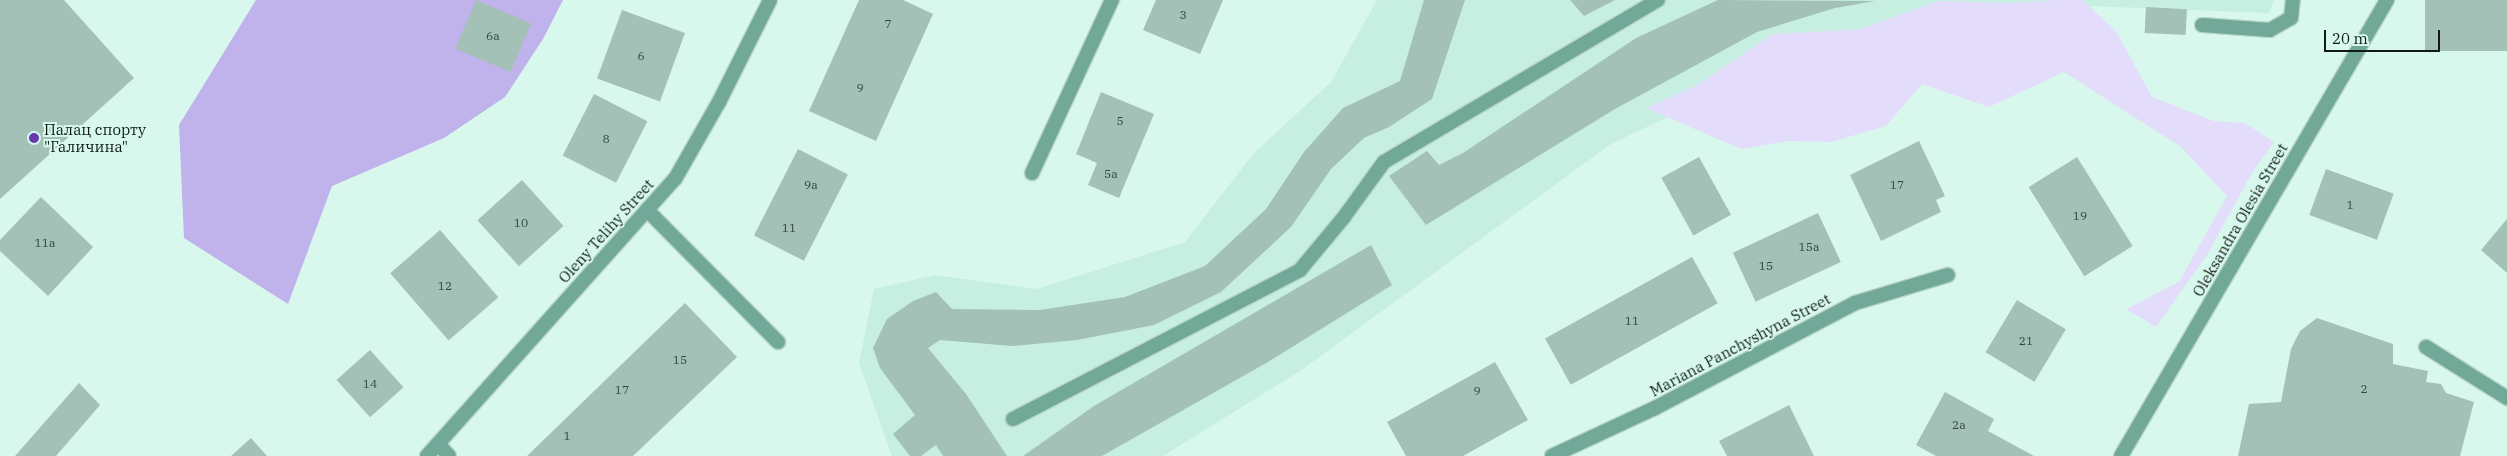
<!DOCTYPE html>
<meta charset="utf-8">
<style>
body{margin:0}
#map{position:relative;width:2507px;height:456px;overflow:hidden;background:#d8f8ed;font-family:"IBM Plex Serif",serif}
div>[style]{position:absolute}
.built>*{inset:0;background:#c6efe1}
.green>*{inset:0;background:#e3dcfa}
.forest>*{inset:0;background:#c0b2eb}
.building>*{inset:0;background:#a3c1b7;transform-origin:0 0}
.roads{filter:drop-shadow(1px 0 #b8d5cb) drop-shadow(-1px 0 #b8d5cb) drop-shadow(0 1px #b8d5cb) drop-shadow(0 -1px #b8d5cb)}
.service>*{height:14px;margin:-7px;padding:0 7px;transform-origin:7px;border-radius:7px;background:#71a898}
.minor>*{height:14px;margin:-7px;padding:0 7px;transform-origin:7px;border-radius:7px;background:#71a898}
.dots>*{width:14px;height:14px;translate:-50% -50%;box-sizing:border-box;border:2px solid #d8f8ed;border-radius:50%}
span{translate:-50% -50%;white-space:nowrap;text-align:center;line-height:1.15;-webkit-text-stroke:4px #d8f8ed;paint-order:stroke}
.number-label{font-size:12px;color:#354440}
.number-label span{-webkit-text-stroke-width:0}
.poi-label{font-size:15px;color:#101b18}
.left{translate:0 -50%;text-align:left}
.street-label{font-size:15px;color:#101b18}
.scale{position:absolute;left:2324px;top:30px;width:116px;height:22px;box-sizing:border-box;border:2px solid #101b18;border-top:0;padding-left:6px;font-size:15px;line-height:18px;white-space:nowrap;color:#101b18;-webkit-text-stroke:4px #d8f8ed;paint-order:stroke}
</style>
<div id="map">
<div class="built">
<div style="clip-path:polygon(1377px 0,2274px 0,2269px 13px,2015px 3px,1799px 55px,1611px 144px,1300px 371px,1163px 456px,892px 456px,859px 363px,874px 289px,935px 275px,1037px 289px,1185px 242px,1254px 153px,1331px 82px)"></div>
</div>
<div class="green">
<div style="clip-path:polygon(2054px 0,2083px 0,2117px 33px,2152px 97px,2214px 121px,2245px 123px,2274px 142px,2252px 173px,2207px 255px,2156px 327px,2126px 309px,2179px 282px,2227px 196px,2181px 147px,2064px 72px,1989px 107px,1922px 84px,1886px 126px,1831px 142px,1788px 141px,1741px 149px,1646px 108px,1697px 85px,1773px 34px,1861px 29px,1938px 1px,2015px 3px)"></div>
</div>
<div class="forest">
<div style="clip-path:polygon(256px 0,563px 0,543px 39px,505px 97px,444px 138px,332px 186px,288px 304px,184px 238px,179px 125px)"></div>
</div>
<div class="building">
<div style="clip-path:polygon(0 0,64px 0,134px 78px,0 199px)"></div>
<div style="left:476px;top:0;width:60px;height:53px;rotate:23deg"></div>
<div style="clip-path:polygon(859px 0,903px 0,933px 14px,876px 141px,809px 111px)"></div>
<div style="clip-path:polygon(1156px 0,1223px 0,1200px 54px,1143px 30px)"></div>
<div style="clip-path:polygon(1424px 0,1465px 0,1432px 99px,1389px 127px,1364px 138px,1331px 169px,1291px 227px,1221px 292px,1154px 325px,1077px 340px,1012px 346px,940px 340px,928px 348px,966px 394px,1007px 456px,943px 456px,936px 445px,921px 456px,910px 456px,893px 434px,915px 415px,880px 368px,873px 348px,887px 319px,913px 301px,936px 292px,952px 309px,1040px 310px,1125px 297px,1205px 266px,1266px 209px,1304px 152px,1343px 108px,1400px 81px)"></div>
<div style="clip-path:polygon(1570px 0,1615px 0,1584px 16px)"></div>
<div style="clip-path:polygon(1718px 0,1875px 1px,1835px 8px,1757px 32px,1615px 109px,1426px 225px,1389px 176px,1427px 151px,1439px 165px,1463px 153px,1636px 38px)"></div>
<div style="left:2425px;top:0;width:82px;height:51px"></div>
<div style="left:2146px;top:7px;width:41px;height:26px;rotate:3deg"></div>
<div style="left:622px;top:10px;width:67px;height:73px;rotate:20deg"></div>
<div style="clip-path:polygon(1101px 92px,1154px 114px,1119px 198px,1088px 185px,1097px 163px,1076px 154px)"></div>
<div style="left:594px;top:94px;width:60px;height:69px;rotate:27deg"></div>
<div style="clip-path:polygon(1919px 141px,1945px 196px,1936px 200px,1941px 212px,1881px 241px,1850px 175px)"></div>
<div style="left:798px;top:149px;width:56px;height:97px;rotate:27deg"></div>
<div style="left:1699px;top:157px;width:66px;height:43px;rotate:61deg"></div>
<div style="left:2077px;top:157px;width:105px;height:57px;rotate:58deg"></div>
<div style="left:2326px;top:169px;width:72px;height:49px;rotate:20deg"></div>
<div style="left:522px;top:180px;width:62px;height:60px;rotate:48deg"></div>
<div style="clip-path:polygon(41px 197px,93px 247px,48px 296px,0 251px,0 240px)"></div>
<div style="left:1818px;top:213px;width:54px;height:94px;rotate:65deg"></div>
<div style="clip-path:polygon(2507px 219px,2507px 273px,2481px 250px)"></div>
<div style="left:440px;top:230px;width:89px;height:66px;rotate:49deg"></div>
<div style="clip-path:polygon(1371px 245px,1392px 285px,1268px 362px,1102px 456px,1023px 456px,1094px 406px)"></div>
<div style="left:1692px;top:257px;width:53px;height:168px;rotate:61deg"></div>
<div style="left:2017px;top:300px;width:57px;height:61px;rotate:31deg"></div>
<div style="clip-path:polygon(685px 303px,737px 357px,633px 456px,527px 456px)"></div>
<div style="clip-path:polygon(2317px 318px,2393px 344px,2393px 364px,2428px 371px,2426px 382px,2441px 384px,2446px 393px,2474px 402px,2460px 456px,2238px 456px,2249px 404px,2281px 402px,2291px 349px,2300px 331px)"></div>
<div style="left:370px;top:350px;width:50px;height:45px;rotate:48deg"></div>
<div style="clip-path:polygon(1495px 362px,1528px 420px,1463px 456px,1406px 456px,1387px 422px)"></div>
<div style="clip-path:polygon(79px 383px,100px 405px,56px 456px,15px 456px)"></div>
<div style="clip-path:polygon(1945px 392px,1994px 419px,1988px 431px,2034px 456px,1936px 456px,1916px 445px)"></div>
<div style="clip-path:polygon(1789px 405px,1814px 456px,1727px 456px,1719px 441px)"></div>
<div style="clip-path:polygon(251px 438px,267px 456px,231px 456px)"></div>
</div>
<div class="roads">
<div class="service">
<div style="left:2202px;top:25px;width:68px;rotate:4.2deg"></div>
<div style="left:2270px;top:30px;width:24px;rotate:-30deg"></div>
<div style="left:2291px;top:18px;width:18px;rotate:-84deg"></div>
<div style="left:647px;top:210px;width:186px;rotate:45.2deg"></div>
<div style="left:2426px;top:347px;width:96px;rotate:32.2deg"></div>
<div style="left:1013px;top:419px;width:323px;rotate:-27.4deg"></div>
<div style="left:1300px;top:270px;width:69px;rotate:-50.3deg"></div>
<div style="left:1344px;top:217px;width:68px;rotate:-54deg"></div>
<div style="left:1384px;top:162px;width:318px;rotate:-30.6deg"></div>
</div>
<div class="minor">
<div style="left:1032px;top:173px;width:191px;rotate:-65.2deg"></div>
<div style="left:438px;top:444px;width:16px;rotate:47deg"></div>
<div style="left:427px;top:456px;width:372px;rotate:-48.2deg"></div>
<div style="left:675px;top:179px;width:89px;rotate:-60.3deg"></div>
<div style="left:719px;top:102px;width:114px;rotate:-63.4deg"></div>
<div style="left:1552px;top:456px;width:114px;rotate:-25deg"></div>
<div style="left:1655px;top:408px;width:226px;rotate:-27.7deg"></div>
<div style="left:1855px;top:303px;width:97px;rotate:-16.8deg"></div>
<div style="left:2121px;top:456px;width:528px;rotate:-59.74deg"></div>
</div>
</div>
<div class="dots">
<div style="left:34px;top:138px;background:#6639b0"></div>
</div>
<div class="number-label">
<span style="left:1183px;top:15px">3</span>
<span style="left:888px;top:24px">7</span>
<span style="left:493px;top:36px">6а</span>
<span style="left:641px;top:56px">6</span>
<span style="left:860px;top:88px">9</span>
<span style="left:1120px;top:121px">5</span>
<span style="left:606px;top:139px">8</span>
<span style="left:1111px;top:174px">5а</span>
<span style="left:811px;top:185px">9а</span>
<span style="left:1897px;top:185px">17</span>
<span style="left:2350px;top:205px">1</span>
<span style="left:2080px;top:216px">19</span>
<span style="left:521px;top:223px">10</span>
<span style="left:789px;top:228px">11</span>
<span style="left:45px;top:243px">11а</span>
<span style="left:1809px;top:247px">15а</span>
<span style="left:1766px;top:266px">15</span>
<span style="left:445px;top:286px">12</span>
<span style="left:1632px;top:321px">11</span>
<span style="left:2026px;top:341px">21</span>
<span style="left:680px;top:360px">15</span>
<span style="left:370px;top:384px">14</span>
<span style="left:2364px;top:389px">2</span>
<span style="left:622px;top:390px">17</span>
<span style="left:1477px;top:391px">9</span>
<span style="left:1959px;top:425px">2а</span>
<span style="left:567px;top:436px">1</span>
</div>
<div class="poi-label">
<span class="left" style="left:44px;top:138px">Палац спорту<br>"Галичина"</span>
</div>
<div class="street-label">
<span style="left:2240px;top:220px;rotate:-60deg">Oleksandra Olesia Street</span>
<span style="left:606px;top:231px;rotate:-48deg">Oleny Telihy Street</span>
<span style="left:1740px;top:345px;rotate:-28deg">Mariana Panchyshyna Street</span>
</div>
<div class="scale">20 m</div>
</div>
